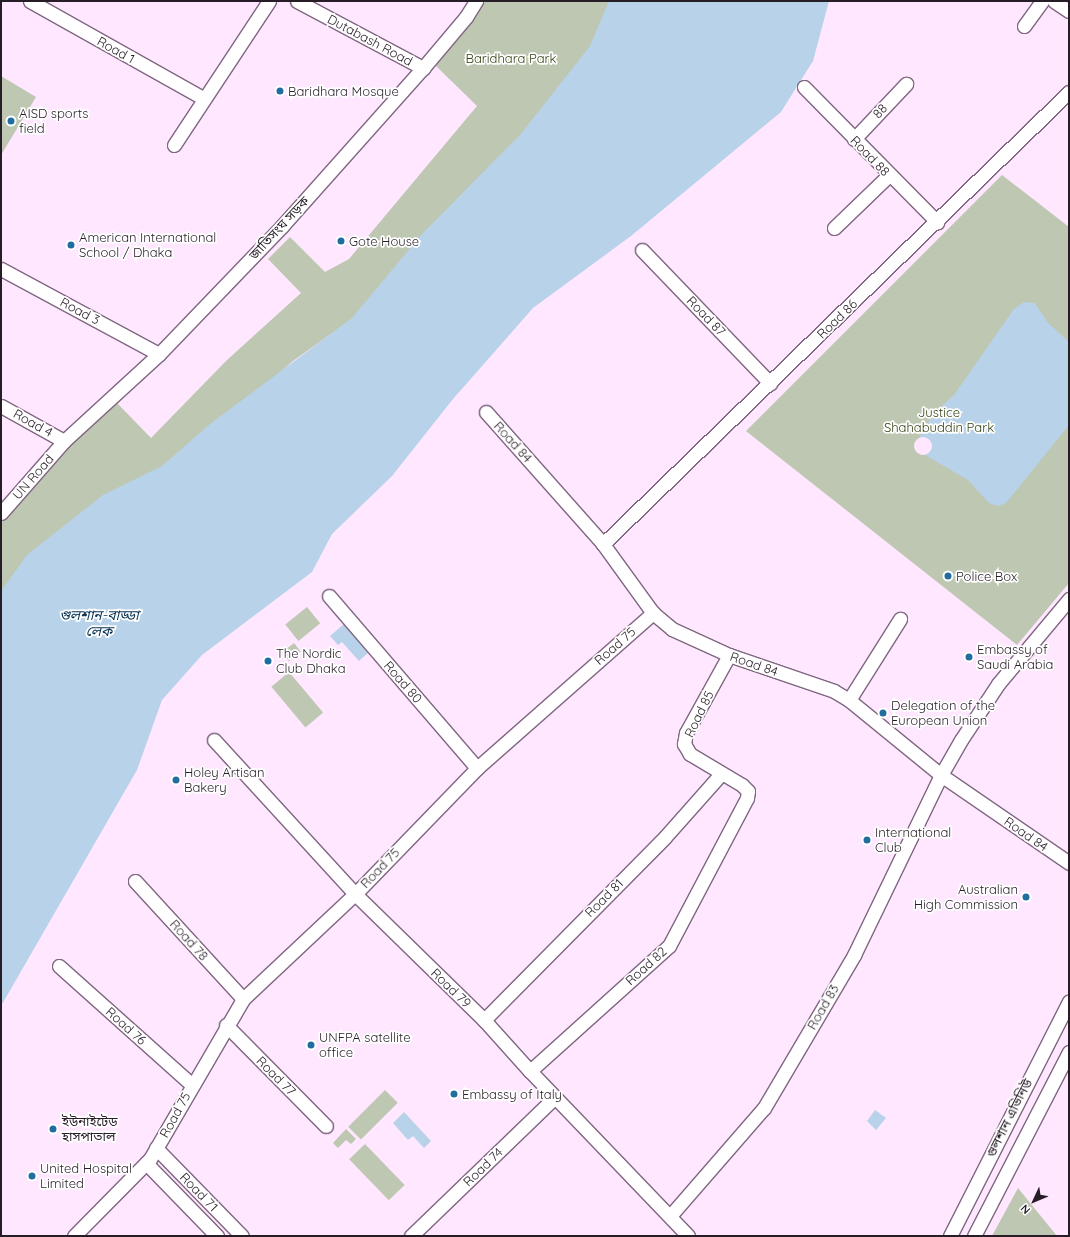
<!DOCTYPE html>
<meta charset="utf-8">
<style>
body{margin:0}
#map{position:relative;width:1070px;height:1237px;overflow:hidden;background:#fee7ff;font-family:Quicksand,"Noto Sans Bengali",sans-serif}
div>[style]{position:absolute}
.green>*{inset:0;background:#bec7b1;transform-origin:0 0}
.water>*{inset:0;background:#b8d2ea}
.pier>*{inset:0;background:#fee7ff}
.round{border-radius:50%}
.roads{filter:drop-shadow(1px 0 #806781) drop-shadow(-1px 0 #806781) drop-shadow(0 1px #806781) drop-shadow(0 -1px #806781)}
.minor>*{height:13px;margin:-6.5px;padding:0 6.5px;transform-origin:6.5px;border-radius:6.5px;background:#fff}
.dots>*{width:11px;height:11px;translate:-50% -50%;box-sizing:border-box;border:2px solid #fff;border-radius:50%}
span{translate:-50% -50%;white-space:nowrap;text-align:center;line-height:1.15;-webkit-text-stroke:3.5px #fff;paint-order:stroke}
.street-label{font-size:13px;color:#271d27}
.park-label{font-size:13px;color:#324111}
.poi-label{font-size:13px;color:#271d27}
.left{translate:0 -50%;text-align:left}
.right{translate:-100% -50%;text-align:right}
.water-label{font-size:14px;color:#053050;font-style:italic}
.frame{position:absolute;inset:0;border:2px solid #271d27;pointer-events:none}
.north{position:absolute;left:1014px;top:1181px;width:40px;height:40px;-webkit-text-stroke:3px #fff;paint-order:stroke;rotate:226deg;font-size:11px;font-weight:700;line-height:16px;text-align:center;color:#271d27}
.north::after{content:'';display:block;margin:auto;width:14px;height:18px;background:#271d27;clip-path:polygon(50% 0,100% 100%,50% 72%,0 100%)}
</style>
<div id="map">
<div class="green">
<div style="clip-path:polygon(481px 1px,612px 1px,594px 44px,524px 134px,356px 316px,293px 361px,1px 613px,1px 523px,69px 445px,117px 403px,151px 438px,226px 361px,301px 293px,268px 259px,290px 237px,325px 272px,349px 259px,477px 106px,436px 66px)"></div>
<div style="clip-path:polygon(1px 76px,36px 97px,1px 155px)"></div>
<div style="clip-path:polygon(1002px 175px,1069px 227px,1069px 583px,1017px 645px,746px 431px)"></div>
<div style="left:307px;top:607px;width:21px;height:28px;rotate:51deg"></div>
<div style="left:294px;top:643px;width:11px;height:15px;rotate:52deg"></div>
<div style="left:289px;top:672px;width:53px;height:23px;rotate:50deg"></div>
<div style="left:385px;top:1090px;width:18px;height:52px;rotate:45deg"></div>
<div style="clip-path:polygon(346px 1129px,356px 1139px,351px 1144px,346px 1140px,338px 1148px,333px 1143px)"></div>
<div style="left:365px;top:1144px;width:57px;height:22px;rotate:46deg"></div>
<div style="clip-path:polygon(1018px 1188px,1057px 1236px,992px 1236px)"></div>
</div>
<div class="water">
<div style="clip-path:polygon(609px 1px,829px 1px,813px 61px,781px 112px,631px 236px,533px 308px,453px 399px,392px 476px,332px 534px,312px 572px,202px 655px,162px 700px,137px 770px,1px 1006px,1px 591px,27px 555px,103px 495px,162px 466px,210px 424px,352px 318px,422px 234px,520px 135px,590px 46px)"></div>
<div style="clip-path:polygon(1024px 302px,1035px 303px,1048px 323px,1069px 342px,1069px 425px,1006px 503px,998px 506px,989px 503px,968px 480px,920px 452px,916px 443px,934px 413px,954px 395px,1014px 309px)"></div>
<div style="clip-path:polygon(344px 624px,368px 653px,359px 661px,342px 642px,338px 645px,330px 636px)"></div>
<div style="clip-path:polygon(875px 1110px,886px 1118px,876px 1130px,867px 1121px)"></div>
<div style="clip-path:polygon(404px 1112px,431px 1141px,424px 1148px,413px 1136px,408px 1140px,393px 1123px)"></div>
</div>
<div class="pier">
<div class="round" style="left:914px;top:437px;width:18px;height:18px"></div>
</div>
<div class="roads">
<div class="minor">
<div style="left:30px;top:1px;width:198px;rotate:29.3deg"></div>
<div style="left:297px;top:1px;width:143px;rotate:28deg"></div>
<div style="left:1054px;top:1px;width:18px;rotate:34deg"></div>
<div style="left:1024px;top:26px;width:31px;rotate:-54deg"></div>
<div style="left:804px;top:87px;width:190px;rotate:45.4deg"></div>
<div style="left:854px;top:139px;width:76px;rotate:-46.6deg"></div>
<div style="left:174px;top:145px;width:173px;rotate:-56.6deg"></div>
<div style="left:834px;top:228px;width:76px;rotate:-43.9deg"></div>
<div style="left:642px;top:250px;width:185px;rotate:46.1deg"></div>
<div style="left:1px;top:269px;width:179px;rotate:28.3deg"></div>
<div style="left:1px;top:406px;width:72px;rotate:29.1deg"></div>
<div style="left:486px;top:412px;width:176px;rotate:48.4deg"></div>
<div style="left:603px;top:544px;width:85px;rotate:54.1deg"></div>
<div style="left:653px;top:613px;width:25px;rotate:40deg"></div>
<div style="left:672px;top:629px;width:63px;rotate:24.5deg"></div>
<div style="left:729px;top:655px;width:111px;rotate:18.9deg"></div>
<div style="left:834px;top:691px;width:17px;rotate:31deg"></div>
<div style="left:849px;top:700px;width:119px;rotate:39.2deg"></div>
<div style="left:941px;top:775px;width:155px;rotate:34.5deg"></div>
<div style="left:1px;top:513px;width:96px;rotate:-48.8deg"></div>
<div style="left:64px;top:441px;width:129px;rotate:-42.5deg"></div>
<div style="left:159px;top:354px;width:178px;rotate:-46.1deg"></div>
<div style="left:282px;top:226px;width:212px;rotate:-48.3deg"></div>
<div style="left:423px;top:68px;width:67px;rotate:-49.9deg"></div>
<div style="left:466px;top:17px;width:19px;rotate:-58deg"></div>
<div style="left:603px;top:544px;width:649px;rotate:-44.13deg"></div>
<div style="left:329px;top:596px;width:227px;rotate:49.3deg"></div>
<div style="left:849px;top:700px;width:96px;rotate:-57.8deg"></div>
<div style="left:214px;top:740px;width:209px;rotate:47.5deg"></div>
<div style="left:355px;top:894px;width:180px;rotate:44.3deg"></div>
<div style="left:484px;top:1020px;width:69px;rotate:48deg"></div>
<div style="left:530px;top:1071px;width:228px;rotate:46.2deg"></div>
<div style="left:135px;top:881px;width:160px;rotate:47.5deg"></div>
<div style="left:59px;top:966px;width:178px;rotate:41.8deg"></div>
<div style="left:484px;top:1020px;width:257px;rotate:-45.3deg"></div>
<div style="left:665px;top:837px;width:84px;rotate:-48.4deg"></div>
<div style="left:226px;top:1025px;width:142px;rotate:45.3deg"></div>
<div style="left:530px;top:1071px;width:187px;rotate:-42deg"></div>
<div style="left:669px;top:946px;width:167px;rotate:-62.2deg"></div>
<div style="left:747px;top:798px;width:7px;rotate:-82deg"></div>
<div style="left:748px;top:791px;width:8px;rotate:-135deg"></div>
<div style="left:742px;top:785px;width:61px;rotate:-149.2deg"></div>
<div style="left:690px;top:754px;width:12px;rotate:-121deg"></div>
<div style="left:684px;top:744px;width:11px;rotate:-80deg"></div>
<div style="left:686px;top:733px;width:89px;rotate:-61.1deg"></div>
<div style="left:156px;top:1148px;width:123px;rotate:45.7deg"></div>
<div style="left:146px;top:1163px;width:102px;rotate:45.8deg"></div>
<div style="left:670px;top:1216px;width:143px;rotate:-49deg"></div>
<div style="left:764px;top:1108px;width:178px;rotate:-59.5deg"></div>
<div style="left:854px;top:955px;width:200px;rotate:-64.2deg"></div>
<div style="left:941px;top:775px;width:40px;rotate:-60.3deg"></div>
<div style="left:961px;top:740px;width:67px;rotate:-56.5deg"></div>
<div style="left:998px;top:684px;width:111px;rotate:-50.1deg"></div>
<div style="left:74px;top:1236px;width:108px;rotate:-45.4deg"></div>
<div style="left:150px;top:1159px;width:185px;rotate:-59.8deg"></div>
<div style="left:243px;top:999px;width:154px;rotate:-43.2deg"></div>
<div style="left:355px;top:894px;width:175px;rotate:-45.9deg"></div>
<div style="left:477px;top:768px;width:235px;rotate:-41.4deg"></div>
<div style="left:411px;top:1236px;width:200px;rotate:-44deg"></div>
<div style="left:950px;top:1236px;width:263px;rotate:-63.1deg"></div>
<div style="left:974px;top:1236px;width:207px;rotate:-62.7deg"></div>
</div>
</div>
<div class="dots">
<div style="left:280px;top:91px;background:#216da0"></div>
<div style="left:11px;top:121px;background:#216da0"></div>
<div style="left:341px;top:241px;background:#216da0"></div>
<div style="left:71px;top:245px;background:#216da0"></div>
<div style="left:948px;top:576px;background:#216da0"></div>
<div style="left:969px;top:657px;background:#216da0"></div>
<div style="left:268px;top:661px;background:#216da0"></div>
<div style="left:883px;top:713px;background:#216da0"></div>
<div style="left:176px;top:780px;background:#216da0"></div>
<div style="left:867px;top:840px;background:#216da0"></div>
<div style="left:1026px;top:897px;background:#216da0"></div>
<div style="left:311px;top:1045px;background:#216da0"></div>
<div style="left:454px;top:1094px;background:#216da0"></div>
<div style="left:53px;top:1129px;background:#216da0"></div>
<div style="left:32px;top:1176px;background:#216da0"></div>
</div>
<div class="street-label">
<span style="left:370px;top:40px;rotate:28deg">Dutabash Road</span>
<span style="left:116px;top:50px;rotate:29deg">Road 1</span>
<span style="left:880px;top:111px;rotate:-47deg">88</span>
<span style="left:870px;top:156px;rotate:46deg">Road 88</span>
<span style="left:279px;top:228px;rotate:-47deg">জাতিসংঘ সড়ক</span>
<span style="left:80px;top:311px;rotate:28deg">Road 3</span>
<span style="left:706px;top:316px;rotate:46deg">Road 87</span>
<span style="left:837px;top:319px;rotate:-44deg">Road 86</span>
<span style="left:33px;top:423px;rotate:29deg">Road 4</span>
<span style="left:513px;top:442px;rotate:48deg">Road 84</span>
<span style="left:33px;top:477px;rotate:-49deg">UN Road</span>
<span style="left:615px;top:646px;rotate:-41deg">Road 75</span>
<span style="left:754px;top:664px;rotate:19deg">Road 84</span>
<span style="left:403px;top:682px;rotate:49deg">Road 80</span>
<span style="left:699px;top:714px;rotate:-64deg">Road 85</span>
<span style="left:1026px;top:834px;rotate:35deg">Road 84</span>
<span style="left:380px;top:868px;rotate:-46deg">Road 75</span>
<span style="left:604px;top:898px;rotate:-45deg">Road 81</span>
<span style="left:189px;top:940px;rotate:48deg">Road 78</span>
<span style="left:646px;top:966px;rotate:-42deg">Road 82</span>
<span style="left:451px;top:988px;rotate:44deg">Road 79</span>
<span style="left:823px;top:1007px;rotate:-60deg">Road 83</span>
<span style="left:126px;top:1026px;rotate:42deg">Road 76</span>
<span style="left:276px;top:1076px;rotate:45deg">Road 77</span>
<span style="left:175px;top:1115px;rotate:-61deg">Road 75</span>
<span style="left:1009px;top:1118px;rotate:-63deg">গুলশান এভিনিউ</span>
<span style="left:483px;top:1167px;rotate:-44deg">Road 74</span>
<span style="left:199px;top:1192px;rotate:46deg">Road 71</span>
</div>
<div class="park-label">
<span style="left:511px;top:58px">Baridhara Park</span>
<span style="left:939px;top:420px">Justice<br>Shahabuddin Park</span>
</div>
<div class="poi-label">
<span class="left" style="left:288px;top:91px">Baridhara Mosque</span>
<span class="left" style="left:19px;top:121px">AISD sports<br>field</span>
<span class="left" style="left:79px;top:245px">American International<br>School / Dhaka</span>
<span class="left" style="left:349px;top:241px">Gote House</span>
<span class="left" style="left:956px;top:576px">Police Box</span>
<span class="left" style="left:977px;top:657px">Embassy of<br>Saudi Arabia</span>
<span class="left" style="left:276px;top:661px">The Nordic<br>Club Dhaka</span>
<span class="left" style="left:891px;top:713px">Delegation of the<br>European Union</span>
<span class="left" style="left:184px;top:780px">Holey Artisan<br>Bakery</span>
<span class="left" style="left:875px;top:840px">International<br>Club</span>
<span class="right" style="left:1018px;top:897px">Australian<br>High Commission</span>
<span class="left" style="left:319px;top:1045px">UNFPA satellite<br>office</span>
<span class="left" style="left:462px;top:1094px">Embassy of Italy</span>
<span class="left" style="left:62px;top:1129px">ইউনাইটেড<br>হাসপাতাল</span>
<span class="left" style="left:40px;top:1176px">United Hospital<br>Limited</span>
</div>
<div class="water-label">
<span style="left:99px;top:623px">গুলশান-বাড্ডা<br>লেক</span>
</div>
<div class="frame"></div>
<div class="north">N</div>
</div>
